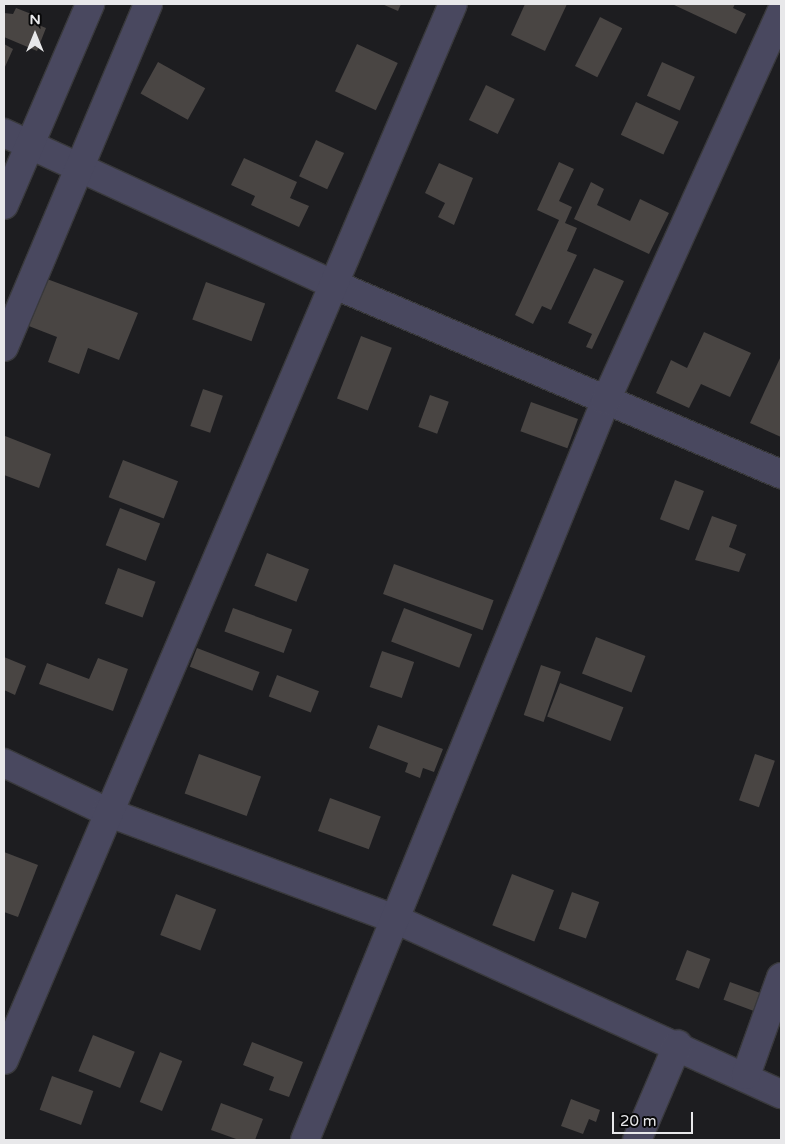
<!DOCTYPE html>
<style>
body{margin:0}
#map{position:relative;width:785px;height:1144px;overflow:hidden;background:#1d1d20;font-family:"Varela Round",sans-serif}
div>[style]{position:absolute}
.building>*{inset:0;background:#494543;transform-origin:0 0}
.roads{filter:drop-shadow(1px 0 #39393c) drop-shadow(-1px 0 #39393c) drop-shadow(0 1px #39393c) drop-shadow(0 -1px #39393c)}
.minor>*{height:28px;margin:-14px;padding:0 14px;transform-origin:14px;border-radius:14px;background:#49485f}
span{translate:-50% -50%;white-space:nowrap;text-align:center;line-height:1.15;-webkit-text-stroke:5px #080809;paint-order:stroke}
.frame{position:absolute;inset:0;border:5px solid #e8e8ea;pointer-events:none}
.north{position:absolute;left:10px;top:10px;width:50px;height:50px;-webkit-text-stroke:4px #080809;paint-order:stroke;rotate:0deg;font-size:14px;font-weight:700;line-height:20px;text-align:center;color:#e8e8ea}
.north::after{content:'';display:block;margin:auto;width:18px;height:22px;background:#e8e8ea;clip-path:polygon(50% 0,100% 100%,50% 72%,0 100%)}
.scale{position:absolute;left:612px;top:1112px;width:81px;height:22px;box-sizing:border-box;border:2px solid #e8e8ea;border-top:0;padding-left:6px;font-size:15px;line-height:18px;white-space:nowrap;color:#e8e8ea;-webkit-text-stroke:4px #080809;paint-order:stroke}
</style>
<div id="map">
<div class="building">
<div style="clip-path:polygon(382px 4px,401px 4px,398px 11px)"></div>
<div style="clip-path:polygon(525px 4px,567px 4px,545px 51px,511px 35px)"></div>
<div style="clip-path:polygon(672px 4px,735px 4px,733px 8px,746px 14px,736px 34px)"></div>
<div style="clip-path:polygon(16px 8px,34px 15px,31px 22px,46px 28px,37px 51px,4px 37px,4px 13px,13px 14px)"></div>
<div style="left:600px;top:17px;width:25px;height:55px;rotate:27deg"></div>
<div style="clip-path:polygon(4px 44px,13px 49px,4px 69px)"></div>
<div style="left:357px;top:44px;width:45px;height:52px;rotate:25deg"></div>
<div style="left:158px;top:62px;width:54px;height:36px;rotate:29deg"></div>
<div style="left:662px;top:62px;width:36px;height:37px;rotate:24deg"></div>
<div style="left:486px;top:85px;width:32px;height:39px;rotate:26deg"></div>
<div style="left:636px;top:102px;width:47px;height:36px;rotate:25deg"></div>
<div style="left:316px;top:140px;width:31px;height:40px;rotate:25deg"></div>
<div style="clip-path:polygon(244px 158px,297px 182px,290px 198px,309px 206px,299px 227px,251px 205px,255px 196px,231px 185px)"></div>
<div style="clip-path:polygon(559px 162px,574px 169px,559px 201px,572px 207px,565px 223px,577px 228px,567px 251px,577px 255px,551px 310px,542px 306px,533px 324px,515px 315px,559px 220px,537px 210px)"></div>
<div style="clip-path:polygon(439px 163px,473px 178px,454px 225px,438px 217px,445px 203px,425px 193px)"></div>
<div style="clip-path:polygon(591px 182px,604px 189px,597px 205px,630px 221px,640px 199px,669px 213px,649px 254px,574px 219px)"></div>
<div style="clip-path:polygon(594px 268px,624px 281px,592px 349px,586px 347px,592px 334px,568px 323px)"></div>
<div style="clip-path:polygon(39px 276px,138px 313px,119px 360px,88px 348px,79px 374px,48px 362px,57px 337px,21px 323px)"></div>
<div style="left:206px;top:282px;width:63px;height:40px;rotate:20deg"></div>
<div style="clip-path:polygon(704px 332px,751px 353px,730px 397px,701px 384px,689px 408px,656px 393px,671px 360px,687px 368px)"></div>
<div style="left:361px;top:336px;width:33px;height:67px;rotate:21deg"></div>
<div style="clip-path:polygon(781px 356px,781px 437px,750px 423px)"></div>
<div style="left:203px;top:389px;width:21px;height:39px;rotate:19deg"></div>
<div style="left:430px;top:395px;width:20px;height:34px;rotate:20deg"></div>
<div style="left:531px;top:402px;width:50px;height:31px;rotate:20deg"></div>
<div style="clip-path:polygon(5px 436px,51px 454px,39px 488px,4px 475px)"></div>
<div style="left:123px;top:460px;width:59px;height:40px;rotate:21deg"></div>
<div style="left:675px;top:480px;width:31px;height:42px;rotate:21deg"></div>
<div style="left:120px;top:508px;width:43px;height:40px;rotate:21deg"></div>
<div style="clip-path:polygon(712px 516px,737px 525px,729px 547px,746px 554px,739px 572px,695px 560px)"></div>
<div style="left:267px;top:553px;width:45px;height:35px;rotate:21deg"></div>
<div style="left:394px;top:564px;width:106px;height:32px;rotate:20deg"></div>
<div style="left:118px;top:568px;width:40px;height:38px;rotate:20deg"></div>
<div style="left:233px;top:608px;width:63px;height:25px;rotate:20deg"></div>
<div style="left:404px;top:608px;width:73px;height:36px;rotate:21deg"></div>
<div style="left:596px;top:637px;width:53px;height:39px;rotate:21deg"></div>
<div style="left:197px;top:648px;width:67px;height:20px;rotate:21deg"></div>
<div style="left:382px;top:651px;width:34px;height:38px;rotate:19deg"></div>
<div style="clip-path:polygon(4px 657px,26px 666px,15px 695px,4px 690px)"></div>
<div style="clip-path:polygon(98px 658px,128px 669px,113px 711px,39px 684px,47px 663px,89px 679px)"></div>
<div style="left:541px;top:665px;width:21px;height:53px;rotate:19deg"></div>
<div style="left:277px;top:675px;width:45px;height:23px;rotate:21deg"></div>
<div style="left:560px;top:683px;width:68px;height:36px;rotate:21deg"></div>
<div style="clip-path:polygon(378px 725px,443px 749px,434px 772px,423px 768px,420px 778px,405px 772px,408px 763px,369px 748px)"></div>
<div style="left:199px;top:754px;width:66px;height:42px;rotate:20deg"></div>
<div style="left:755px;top:754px;width:21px;height:49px;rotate:19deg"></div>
<div style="left:330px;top:798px;width:54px;height:35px;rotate:20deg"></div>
<div style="clip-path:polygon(4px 852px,38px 865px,18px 917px,4px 912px)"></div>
<div style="left:512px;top:874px;width:45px;height:55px;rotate:21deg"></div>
<div style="left:572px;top:892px;width:29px;height:39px;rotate:20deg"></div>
<div style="left:176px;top:894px;width:43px;height:44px;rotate:21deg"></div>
<div style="left:687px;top:950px;width:25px;height:32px;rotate:21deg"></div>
<div style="left:730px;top:982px;width:33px;height:19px;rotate:20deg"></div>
<div style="left:93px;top:1035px;width:45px;height:39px;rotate:22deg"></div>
<div style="clip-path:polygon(252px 1042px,303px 1062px,289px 1097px,269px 1090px,274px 1077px,243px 1065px)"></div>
<div style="left:160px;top:1052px;width:24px;height:54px;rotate:22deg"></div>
<div style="left:52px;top:1076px;width:44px;height:36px;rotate:20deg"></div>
<div style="clip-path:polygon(571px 1099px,600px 1110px,596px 1122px,589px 1119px,583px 1134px,561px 1126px)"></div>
<div style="clip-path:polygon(221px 1103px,263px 1119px,255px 1140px,239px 1140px,211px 1130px)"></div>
</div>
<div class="roads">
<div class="minor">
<div style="left:4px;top:133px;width:362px;rotate:24.7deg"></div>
<div style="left:333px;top:284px;width:487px;rotate:23deg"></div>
<div style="left:4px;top:205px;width:219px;rotate:-66.8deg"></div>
<div style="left:4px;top:347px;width:372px;rotate:-67.2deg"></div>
<div style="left:4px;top:763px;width:114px;rotate:25.4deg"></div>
<div style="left:107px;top:812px;width:307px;rotate:20.4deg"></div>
<div style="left:395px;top:919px;width:424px;rotate:24.4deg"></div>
<div style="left:4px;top:1060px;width:1147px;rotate:-66.97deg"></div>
<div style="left:746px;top:1075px;width:104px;rotate:-70.3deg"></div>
<div style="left:305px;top:1140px;width:799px;rotate:-67.87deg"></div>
<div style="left:606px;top:400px;width:426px;rotate:-65.7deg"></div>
<div style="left:637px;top:1140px;width:104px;rotate:-66.9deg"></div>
</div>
</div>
<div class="frame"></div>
<div class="north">N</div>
<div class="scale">20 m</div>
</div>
